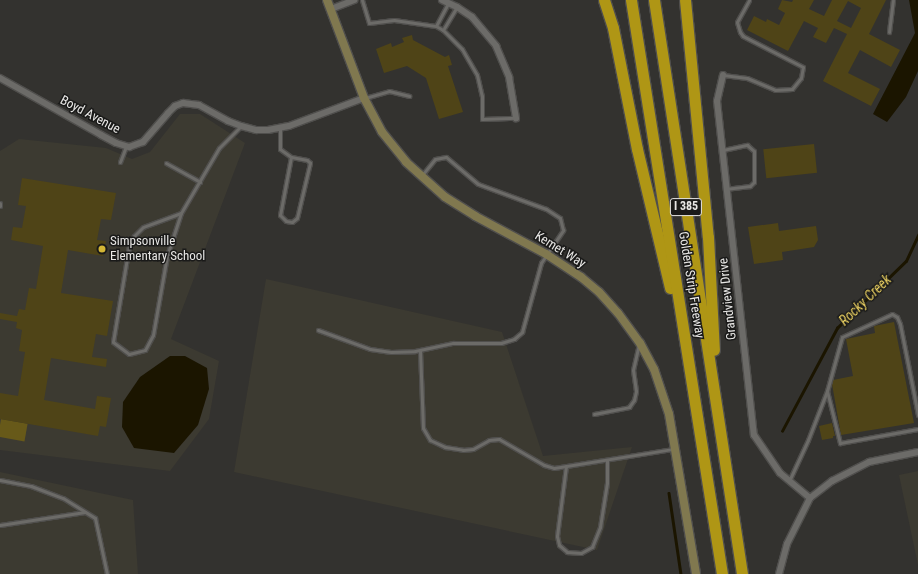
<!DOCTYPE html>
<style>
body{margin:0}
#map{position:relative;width:918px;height:574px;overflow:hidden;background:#33322f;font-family:"Roboto Condensed",sans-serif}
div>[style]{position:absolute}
.built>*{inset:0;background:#3c3a31}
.green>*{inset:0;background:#675919;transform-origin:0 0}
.water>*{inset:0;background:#1b1500}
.stream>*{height:2.5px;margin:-1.25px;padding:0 1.25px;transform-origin:1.25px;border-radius:1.25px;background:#1b1500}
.building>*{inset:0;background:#4f4417;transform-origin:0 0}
.roads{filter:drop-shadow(1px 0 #504f4d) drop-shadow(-1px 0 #504f4d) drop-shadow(0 1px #504f4d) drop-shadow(0 -1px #504f4d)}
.lane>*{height:3px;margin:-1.5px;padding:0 1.5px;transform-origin:1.5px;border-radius:1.5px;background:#6c6b68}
.street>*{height:6px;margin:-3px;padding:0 3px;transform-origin:3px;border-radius:3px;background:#6c6b68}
.secondary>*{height:8px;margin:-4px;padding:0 4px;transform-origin:4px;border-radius:4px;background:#80784f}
.highway>*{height:11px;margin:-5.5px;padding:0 5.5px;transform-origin:5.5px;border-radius:5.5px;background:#af9615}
.dots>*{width:11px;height:11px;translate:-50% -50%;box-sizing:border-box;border:2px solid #1a1a19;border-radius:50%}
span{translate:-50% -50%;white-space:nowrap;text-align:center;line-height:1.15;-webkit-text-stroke:3px #1a1a19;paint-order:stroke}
.shield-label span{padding:1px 3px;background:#1a1a19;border:1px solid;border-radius:3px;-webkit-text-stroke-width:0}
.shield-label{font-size:12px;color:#e8e7e5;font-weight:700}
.street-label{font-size:13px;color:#e8e7e5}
.poi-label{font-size:13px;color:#e8e7e5}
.left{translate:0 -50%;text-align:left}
.water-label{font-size:14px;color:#f2d764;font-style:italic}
</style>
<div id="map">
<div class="built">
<div style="clip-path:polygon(180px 114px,200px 114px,245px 143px,171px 339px,219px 361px,209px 419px,170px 471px,0 450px,0 151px,19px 139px,106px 148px,132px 159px,150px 152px)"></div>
<div style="clip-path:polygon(266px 279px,502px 332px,543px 456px,632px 447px,597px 550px,234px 472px)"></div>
<div style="clip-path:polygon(918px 471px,918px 565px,899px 475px)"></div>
<div style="clip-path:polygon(0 472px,133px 500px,138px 574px,0 574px)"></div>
</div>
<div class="green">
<div style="left:1px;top:419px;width:27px;height:18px;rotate:10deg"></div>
</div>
<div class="water">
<div style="clip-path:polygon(909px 0,918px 0,918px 71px,906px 97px,887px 122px,873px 114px,915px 33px)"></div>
<div style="clip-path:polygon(170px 356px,185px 356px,207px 368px,209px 389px,198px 425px,174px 453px,134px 448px,122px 427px,123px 402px,140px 377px)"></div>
</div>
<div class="stream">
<div style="left:782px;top:431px;width:117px;rotate:-61.9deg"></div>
<div style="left:837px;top:328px;width:96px;rotate:-44.2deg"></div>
<div style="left:906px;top:261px;width:29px;rotate:-65deg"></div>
<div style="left:669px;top:493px;width:82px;rotate:81.6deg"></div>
</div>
<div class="building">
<div style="clip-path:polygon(evenodd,782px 0,792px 2px,793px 0,814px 0,809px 9px,824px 16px,832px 0,886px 0,869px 34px,900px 50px,891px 67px,860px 50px,848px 73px,880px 89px,871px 106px,823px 81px,847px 34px,834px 28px,826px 43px,813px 37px,818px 28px,804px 21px,788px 51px,747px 30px,754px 16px,766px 22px,767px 19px,779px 25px,785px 13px,778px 9px,782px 0,848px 1px,861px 8px,851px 28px,837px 21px,848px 1px)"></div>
<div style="clip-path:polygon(412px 35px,413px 40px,445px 57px,449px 55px,452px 65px,448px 66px,463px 112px,439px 119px,426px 78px,407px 66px,384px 73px,376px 49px,391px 43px,392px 47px,404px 42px,402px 38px)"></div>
<div style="left:814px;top:144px;width:29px;height:51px;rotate:84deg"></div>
<div style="clip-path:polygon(22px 178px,116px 193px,111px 220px,101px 219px,97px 240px,106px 241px,103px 256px,68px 250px,61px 293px,113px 301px,107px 336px,96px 334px,92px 357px,107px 359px,106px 367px,51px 358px,44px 400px,95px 409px,97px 396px,111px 398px,106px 427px,100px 426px,98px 436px,0 419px,0 393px,18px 396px,25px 352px,19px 351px,22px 330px,16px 328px,17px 322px,0 319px,0 313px,17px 316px,19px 309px,25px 310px,29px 288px,36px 289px,43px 246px,11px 240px,13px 227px,22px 228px,26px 206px,18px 205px)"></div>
<div style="clip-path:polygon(778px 223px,779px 231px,816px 226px,818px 240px,814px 247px,782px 252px,783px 260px,754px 264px,748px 227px)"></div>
<div style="clip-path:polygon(894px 322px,914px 423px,841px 435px,832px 384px,833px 380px,853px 376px,846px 339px,875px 333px,874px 326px)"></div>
<div style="clip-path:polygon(832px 423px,835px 436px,833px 436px,833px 438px,822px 440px,819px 426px)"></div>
</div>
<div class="roads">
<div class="lane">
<div style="left:362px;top:0;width:24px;rotate:73deg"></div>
<div style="left:369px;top:23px;width:25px;rotate:-7deg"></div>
<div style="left:394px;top:20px;width:42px;rotate:8.1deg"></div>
<div style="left:436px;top:26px;width:8px;rotate:30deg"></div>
<div style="left:443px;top:30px;width:27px;rotate:45deg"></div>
<div style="left:462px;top:49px;width:30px;rotate:60deg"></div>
<div style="left:477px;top:75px;width:22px;rotate:77deg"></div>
<div style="left:482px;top:96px;width:23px;rotate:90deg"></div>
<div style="left:482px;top:119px;width:34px;rotate:-2deg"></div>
<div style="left:436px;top:26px;width:26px;rotate:-62deg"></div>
<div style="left:443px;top:30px;width:27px;rotate:-59deg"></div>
<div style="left:889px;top:32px;width:32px;rotate:-83deg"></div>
<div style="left:723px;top:75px;width:24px;rotate:7deg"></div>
<div style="left:747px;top:78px;width:30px;rotate:23deg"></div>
<div style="left:775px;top:90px;width:17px;rotate:-3deg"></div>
<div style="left:792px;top:89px;width:14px;rotate:-51deg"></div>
<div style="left:801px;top:78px;width:11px;rotate:-80deg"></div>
<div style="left:803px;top:67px;width:68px;rotate:-152.7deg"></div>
<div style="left:743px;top:36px;width:5px;rotate:-127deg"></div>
<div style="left:740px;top:32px;width:10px;rotate:-107deg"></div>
<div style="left:737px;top:22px;width:25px;rotate:-61deg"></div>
<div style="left:365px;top:98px;width:25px;rotate:-16deg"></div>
<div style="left:389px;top:91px;width:21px;rotate:14deg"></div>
<div style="left:280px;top:128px;width:21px;rotate:90deg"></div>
<div style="left:280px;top:149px;width:14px;rotate:36deg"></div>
<div style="left:291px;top:157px;width:59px;rotate:100.7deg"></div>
<div style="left:280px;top:215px;width:8px;rotate:45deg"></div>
<div style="left:286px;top:221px;width:6px;rotate:9deg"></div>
<div style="left:292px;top:222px;width:6px;rotate:-39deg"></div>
<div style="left:297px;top:218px;width:57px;rotate:-76.7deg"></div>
<div style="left:310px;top:163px;width:4px;rotate:-135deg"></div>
<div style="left:307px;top:160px;width:16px;rotate:-169deg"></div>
<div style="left:723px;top:150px;width:25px;rotate:-12deg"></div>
<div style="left:747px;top:145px;width:9px;rotate:41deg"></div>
<div style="left:754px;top:151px;width:31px;rotate:90deg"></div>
<div style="left:754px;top:182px;width:6px;rotate:135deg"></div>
<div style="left:750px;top:186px;width:23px;rotate:173deg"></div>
<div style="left:120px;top:162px;width:17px;rotate:-69deg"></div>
<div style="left:166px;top:163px;width:39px;rotate:29deg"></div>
<div style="left:0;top:203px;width:3px;rotate:90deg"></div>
<div style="left:181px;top:213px;width:40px;rotate:159.8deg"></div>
<div style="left:143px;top:227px;width:13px;rotate:135deg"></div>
<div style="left:134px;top:236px;width:11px;rotate:117deg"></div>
<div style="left:129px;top:246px;width:97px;rotate:99.5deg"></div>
<div style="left:113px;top:342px;width:20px;rotate:37deg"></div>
<div style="left:129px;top:354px;width:16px;rotate:-14deg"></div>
<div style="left:145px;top:350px;width:17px;rotate:-62deg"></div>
<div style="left:153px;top:335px;width:80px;rotate:-80deg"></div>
<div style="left:167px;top:256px;width:45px;rotate:-72deg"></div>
<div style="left:181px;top:213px;width:75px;rotate:-59.7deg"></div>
<div style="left:219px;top:148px;width:30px;rotate:-45deg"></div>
<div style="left:318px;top:330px;width:55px;rotate:20.1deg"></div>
<div style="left:370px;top:349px;width:21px;rotate:8deg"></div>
<div style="left:391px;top:352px;width:24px;rotate:-2deg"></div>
<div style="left:415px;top:351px;width:39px;rotate:-12deg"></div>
<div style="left:453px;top:343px;width:48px"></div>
<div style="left:501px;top:343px;width:14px;rotate:-17deg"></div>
<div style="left:514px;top:339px;width:11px;rotate:-41deg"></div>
<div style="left:522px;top:332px;width:72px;rotate:-74.6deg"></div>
<div style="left:541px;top:263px;width:40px;rotate:-56deg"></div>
<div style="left:563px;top:230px;width:12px;rotate:-104deg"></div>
<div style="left:560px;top:218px;width:17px;rotate:-147deg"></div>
<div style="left:546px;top:209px;width:72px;rotate:-159.8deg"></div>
<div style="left:478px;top:184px;width:42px;rotate:-139.8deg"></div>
<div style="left:446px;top:157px;width:11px;rotate:170deg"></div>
<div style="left:435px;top:159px;width:21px;rotate:129deg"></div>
<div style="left:420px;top:350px;width:78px;rotate:87.8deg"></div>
<div style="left:423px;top:428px;width:14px;rotate:60deg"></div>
<div style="left:430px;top:440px;width:17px;rotate:25deg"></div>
<div style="left:445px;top:447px;width:18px;rotate:9deg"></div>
<div style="left:463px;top:450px;width:10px;rotate:-6deg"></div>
<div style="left:473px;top:449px;width:18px;rotate:-29deg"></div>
<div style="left:489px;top:440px;width:10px;rotate:-6deg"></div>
<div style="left:499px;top:439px;width:52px;rotate:30deg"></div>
<div style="left:544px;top:465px;width:10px;rotate:17deg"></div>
<div style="left:554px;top:468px;width:121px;rotate:-9.1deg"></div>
<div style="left:827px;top:391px;width:54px;rotate:76deg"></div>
<div style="left:840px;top:443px;width:79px;rotate:-10.2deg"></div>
<div style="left:594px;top:414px;width:36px;rotate:-11deg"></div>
<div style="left:629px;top:407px;width:9px;rotate:-54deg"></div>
<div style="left:634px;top:400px;width:9px;rotate:-77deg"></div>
<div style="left:636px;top:391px;width:21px;rotate:-98deg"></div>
<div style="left:633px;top:370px;width:26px;rotate:-77deg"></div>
<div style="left:566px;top:466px;width:71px;rotate:97.3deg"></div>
<div style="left:557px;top:536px;width:9px;rotate:77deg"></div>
<div style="left:559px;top:545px;width:11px;rotate:41deg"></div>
<div style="left:567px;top:552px;width:14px;rotate:4deg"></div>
<div style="left:581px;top:553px;width:13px;rotate:-29deg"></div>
<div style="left:592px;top:547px;width:22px;rotate:-68deg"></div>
<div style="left:600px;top:527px;width:45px;rotate:-81deg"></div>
<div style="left:607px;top:483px;width:23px;rotate:-90deg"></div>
<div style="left:0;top:480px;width:32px;rotate:11deg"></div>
<div style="left:31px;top:486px;width:34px;rotate:21deg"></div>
<div style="left:63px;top:498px;width:38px;rotate:32deg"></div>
<div style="left:95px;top:518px;width:57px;rotate:77.9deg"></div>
<div style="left:789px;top:481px;width:45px;rotate:-65.1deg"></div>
<div style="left:808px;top:440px;width:53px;rotate:-68.8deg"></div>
<div style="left:827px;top:391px;width:56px;rotate:-74.5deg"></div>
<div style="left:842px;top:337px;width:55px;rotate:-24.7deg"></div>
<div style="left:892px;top:314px;width:6px;rotate:31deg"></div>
<div style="left:897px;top:317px;width:8px;rotate:67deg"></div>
<div style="left:900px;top:324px;width:93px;rotate:78.8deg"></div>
<div style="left:0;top:525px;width:86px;rotate:-8.7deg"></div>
</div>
<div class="street">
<div style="left:442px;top:0;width:17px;rotate:25deg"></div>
<div style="left:457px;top:7px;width:18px;rotate:34deg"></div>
<div style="left:472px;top:17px;width:38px;rotate:50deg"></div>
<div style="left:496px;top:46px;width:34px;rotate:67deg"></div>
<div style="left:509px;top:77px;width:42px;rotate:80.3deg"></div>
<div style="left:331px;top:9px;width:25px;rotate:-21deg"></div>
<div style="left:723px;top:75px;width:27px;rotate:103deg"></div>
<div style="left:717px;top:101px;width:336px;rotate:83.7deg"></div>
<div style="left:754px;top:435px;width:46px;rotate:55.6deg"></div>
<div style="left:780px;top:473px;width:39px;rotate:40deg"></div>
<div style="left:0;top:78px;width:116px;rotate:29.4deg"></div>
<div style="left:101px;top:135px;width:17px;rotate:28deg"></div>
<div style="left:116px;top:143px;width:14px;rotate:17deg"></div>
<div style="left:129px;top:147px;width:15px;rotate:-20deg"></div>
<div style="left:143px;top:142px;width:38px;rotate:-49deg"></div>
<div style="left:168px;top:113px;width:10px;rotate:-45deg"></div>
<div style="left:175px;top:106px;width:9px;rotate:-21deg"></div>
<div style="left:183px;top:103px;width:16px;rotate:7deg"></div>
<div style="left:199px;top:105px;width:33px;rotate:29deg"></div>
<div style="left:228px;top:121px;width:14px;rotate:21deg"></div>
<div style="left:241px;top:126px;width:16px;rotate:15deg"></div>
<div style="left:256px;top:130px;width:12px"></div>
<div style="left:268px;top:130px;width:21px;rotate:-11deg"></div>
<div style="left:289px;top:126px;width:80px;rotate:-20.5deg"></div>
<div style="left:779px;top:574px;width:31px;rotate:-75deg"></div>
<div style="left:787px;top:544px;width:51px;rotate:-63.4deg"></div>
<div style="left:810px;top:498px;width:28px;rotate:-38deg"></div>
<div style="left:832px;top:481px;width:42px;rotate:-27.2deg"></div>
<div style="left:869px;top:462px;width:50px;rotate:-11.5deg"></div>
</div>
<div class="secondary">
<div style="left:327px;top:0;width:105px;rotate:69.3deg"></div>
<div style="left:364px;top:98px;width:38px;rotate:62deg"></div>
<div style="left:382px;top:132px;width:38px;rotate:51deg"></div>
<div style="left:406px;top:162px;width:52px;rotate:41.9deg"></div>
<div style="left:445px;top:197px;width:36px;rotate:32deg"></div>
<div style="left:475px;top:216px;width:81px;rotate:28.2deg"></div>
<div style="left:546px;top:254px;width:42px;rotate:33.3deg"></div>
<div style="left:581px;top:277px;width:23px;rotate:40deg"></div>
<div style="left:599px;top:292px;width:28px;rotate:48deg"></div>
<div style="left:618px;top:313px;width:37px;rotate:54deg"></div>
<div style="left:640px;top:343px;width:30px;rotate:62deg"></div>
<div style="left:654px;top:369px;width:47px;rotate:71.6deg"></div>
<div style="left:669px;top:414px;width:162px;rotate:80.4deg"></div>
</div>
<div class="highway">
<div style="left:604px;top:0;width:29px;rotate:72deg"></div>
<div style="left:613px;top:28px;width:123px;rotate:78.8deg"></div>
<div style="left:637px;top:149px;width:143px;rotate:76.6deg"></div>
<div style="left:631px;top:0;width:581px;rotate:80.99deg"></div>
<div style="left:654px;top:0;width:581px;rotate:81.28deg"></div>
<div style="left:685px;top:0;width:238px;rotate:84.5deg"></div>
<div style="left:708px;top:237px;width:113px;rotate:87deg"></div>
</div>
</div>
<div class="dots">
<div style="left:102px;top:249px;background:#d3b635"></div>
</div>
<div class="shield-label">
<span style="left:686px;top:207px">I 385</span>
</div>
<div class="street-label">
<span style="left:90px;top:115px;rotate:28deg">Boyd Avenue</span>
<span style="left:560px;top:250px;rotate:32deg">Kemet Way</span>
<span style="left:691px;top:285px;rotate:81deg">Golden Strip Freeway</span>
<span style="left:728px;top:299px;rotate:-96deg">Grandview Drive</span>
</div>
<div class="poi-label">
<span class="left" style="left:110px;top:249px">Simpsonville<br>Elementary School</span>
</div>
<div class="water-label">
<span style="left:865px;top:300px;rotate:-44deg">Rocky Creek</span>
</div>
</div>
